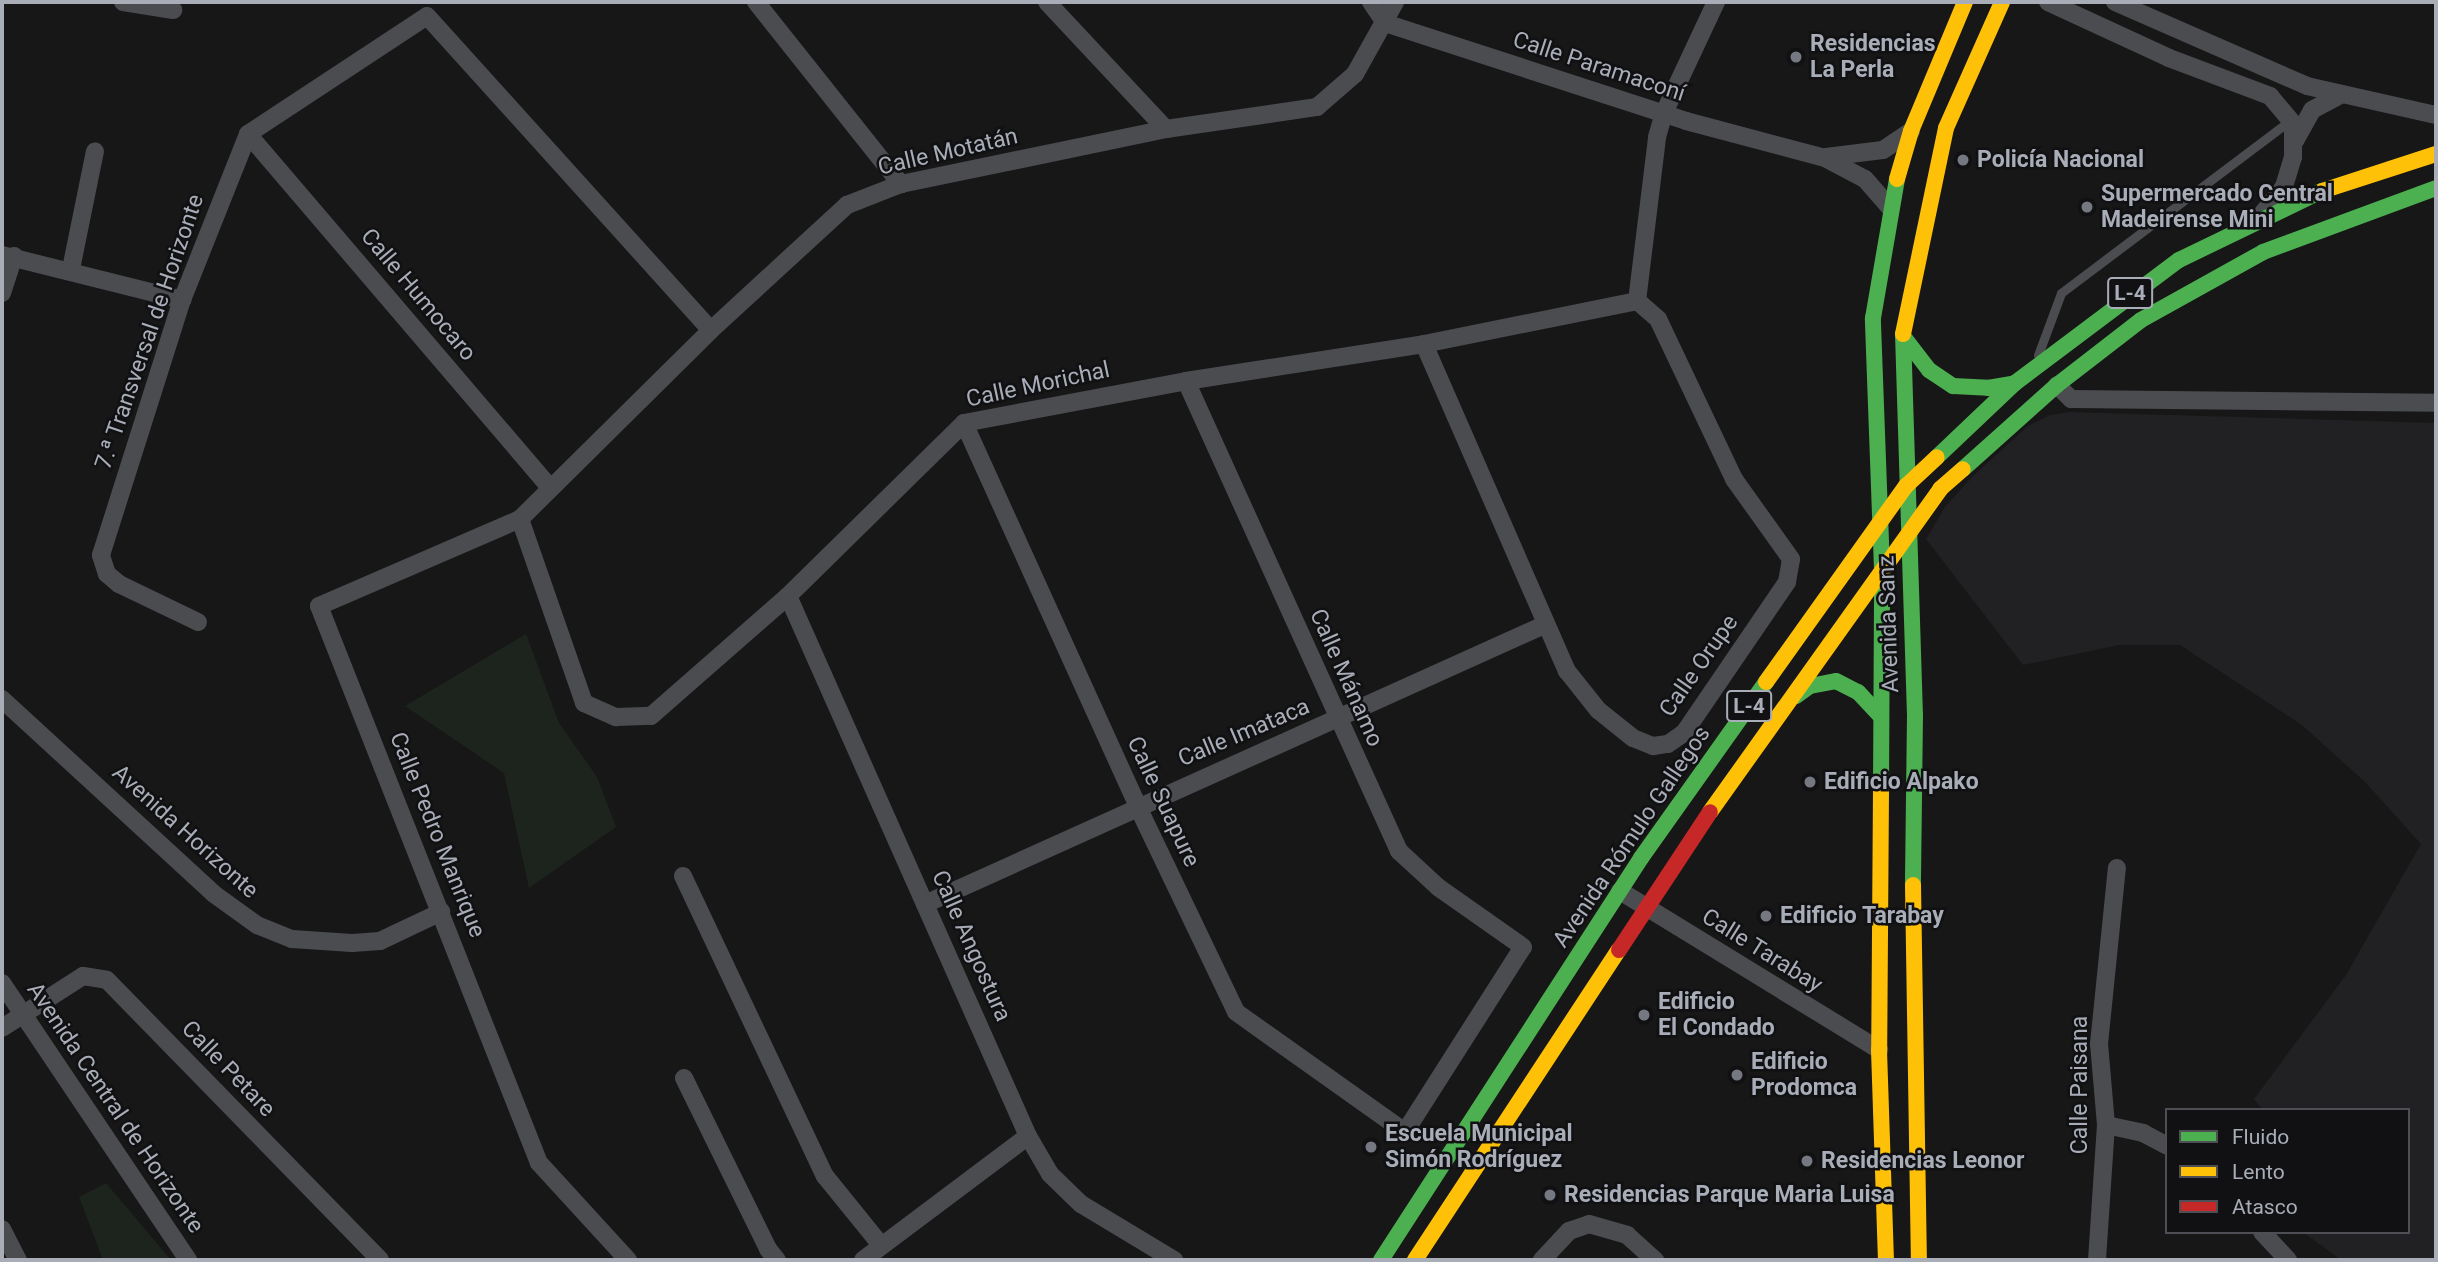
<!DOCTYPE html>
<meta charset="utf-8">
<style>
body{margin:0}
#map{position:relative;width:2438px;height:1262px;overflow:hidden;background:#171717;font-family:Roboto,sans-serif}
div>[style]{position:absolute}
.built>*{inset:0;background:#212123}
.green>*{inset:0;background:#1d241e}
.lane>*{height:9px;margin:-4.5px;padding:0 4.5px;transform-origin:4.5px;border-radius:4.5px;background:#4b4c50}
.street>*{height:18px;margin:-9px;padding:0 9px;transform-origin:9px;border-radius:9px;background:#4b4c50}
.fast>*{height:16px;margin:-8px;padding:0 8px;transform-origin:8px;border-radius:8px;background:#4caf50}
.slow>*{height:16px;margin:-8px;padding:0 8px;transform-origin:8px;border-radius:8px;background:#ffc107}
.jam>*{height:16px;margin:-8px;padding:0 8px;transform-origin:8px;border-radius:8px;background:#c62828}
.dots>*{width:19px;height:19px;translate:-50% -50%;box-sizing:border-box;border:4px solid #111113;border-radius:50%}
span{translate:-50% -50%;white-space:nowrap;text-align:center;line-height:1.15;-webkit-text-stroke:5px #111113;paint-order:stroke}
.shield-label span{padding:2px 5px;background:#111113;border:2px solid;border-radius:5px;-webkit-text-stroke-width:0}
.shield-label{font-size:21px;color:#a8adb8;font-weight:700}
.poi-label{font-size:23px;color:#a8adb8;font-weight:700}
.left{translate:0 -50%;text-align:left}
.street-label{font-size:23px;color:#a8adb8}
.frame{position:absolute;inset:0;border:4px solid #a8adb8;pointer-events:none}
.legend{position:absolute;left:2165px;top:1108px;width:245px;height:126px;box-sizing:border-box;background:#111113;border:2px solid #4d4f55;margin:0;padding:9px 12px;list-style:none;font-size:21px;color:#a8adb8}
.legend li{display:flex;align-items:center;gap:14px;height:35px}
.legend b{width:35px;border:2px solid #4d4f55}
</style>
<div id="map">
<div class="built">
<div style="clip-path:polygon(2070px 412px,2436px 423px,2436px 1260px,2341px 1260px,2303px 1232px,2408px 1232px,2408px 1110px,2263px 1110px,2254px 1099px,2346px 975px,2421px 844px,2366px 783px,2302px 725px,2180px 645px,2119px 645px,2023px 665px,1926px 539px,1945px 507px,1972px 477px,2028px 426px,2050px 415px)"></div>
</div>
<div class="green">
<div style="clip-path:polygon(526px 634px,559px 723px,597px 777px,616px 827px,529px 888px,504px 773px,405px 706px)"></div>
<div style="clip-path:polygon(106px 1183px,171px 1260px,103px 1260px,79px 1197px)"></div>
</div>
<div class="lane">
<div style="left:2038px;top:355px;width:66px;rotate:-69.6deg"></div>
<div style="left:2061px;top:293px;width:289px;rotate:-37deg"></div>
</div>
<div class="street">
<div style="left:123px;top:2px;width:51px;rotate:9.1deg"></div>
<div style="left:756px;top:2px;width:233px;rotate:51.5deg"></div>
<div style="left:1047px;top:2px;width:174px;rotate:46.9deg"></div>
<div style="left:1371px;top:2px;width:25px;rotate:56deg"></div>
<div style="left:1385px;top:23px;width:317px;rotate:18deg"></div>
<div style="left:1686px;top:121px;width:144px;rotate:14.9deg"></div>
<div style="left:1825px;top:158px;width:45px;rotate:27.7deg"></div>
<div style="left:1865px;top:179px;width:37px;rotate:49deg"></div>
<div style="left:2048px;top:2px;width:133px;rotate:24.8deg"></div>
<div style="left:2169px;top:58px;width:108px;rotate:20.6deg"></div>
<div style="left:2270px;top:96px;width:35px;rotate:50deg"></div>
<div style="left:2293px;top:123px;width:34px;rotate:90deg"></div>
<div style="left:2293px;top:157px;width:31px;rotate:107deg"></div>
<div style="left:2284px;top:187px;width:38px;rotate:129deg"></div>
<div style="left:2115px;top:2px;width:210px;rotate:23.6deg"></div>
<div style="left:2307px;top:86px;width:132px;rotate:12.7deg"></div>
<div style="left:248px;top:134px;width:465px;rotate:49.5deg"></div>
<div style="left:2295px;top:141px;width:35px;rotate:-61deg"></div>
<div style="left:2312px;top:110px;width:34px;rotate:-28deg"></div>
<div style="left:1826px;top:157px;width:57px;rotate:-7deg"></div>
<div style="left:1883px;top:150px;width:34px;rotate:-34deg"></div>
<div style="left:2px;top:255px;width:186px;rotate:14deg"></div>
<div style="left:71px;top:269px;width:120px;rotate:-78.5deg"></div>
<div style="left:2px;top:293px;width:39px;rotate:-72deg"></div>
<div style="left:1637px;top:301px;width:165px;rotate:-83deg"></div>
<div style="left:1657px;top:137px;width:25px;rotate:-74deg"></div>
<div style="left:1664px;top:113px;width:123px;rotate:-64.9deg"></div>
<div style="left:1424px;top:344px;width:357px;rotate:66.4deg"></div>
<div style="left:1567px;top:671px;width:50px;rotate:51.5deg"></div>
<div style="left:1598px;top:710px;width:45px;rotate:38.7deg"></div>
<div style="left:1633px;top:738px;width:22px;rotate:22deg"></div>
<div style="left:1653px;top:746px;width:15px;rotate:-8deg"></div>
<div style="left:1668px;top:744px;width:19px;rotate:-35deg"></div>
<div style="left:1684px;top:733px;width:183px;rotate:-55.7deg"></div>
<div style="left:1787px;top:582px;width:23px;rotate:-80deg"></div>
<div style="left:1791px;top:559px;width:98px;rotate:-125.5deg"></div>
<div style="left:1734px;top:479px;width:177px;rotate:-115.4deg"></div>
<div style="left:1658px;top:319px;width:28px;rotate:-139deg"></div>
<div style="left:2057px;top:385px;width:20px;rotate:45deg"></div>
<div style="left:2071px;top:399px;width:365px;rotate:0.6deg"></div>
<div style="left:964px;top:423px;width:419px;rotate:65.6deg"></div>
<div style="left:1137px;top:805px;width:229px;rotate:64.4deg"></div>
<div style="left:1236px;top:1012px;width:207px;rotate:35.4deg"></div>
<div style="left:1405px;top:1132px;width:219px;rotate:-57.5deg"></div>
<div style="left:1523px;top:947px;width:104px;rotate:-144.8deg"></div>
<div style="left:1438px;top:887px;width:53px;rotate:-137.3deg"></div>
<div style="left:1399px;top:851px;width:516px;rotate:-114.38deg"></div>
<div style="left:520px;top:519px;width:195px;rotate:70.8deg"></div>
<div style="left:584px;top:703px;width:35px;rotate:24deg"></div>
<div style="left:616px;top:717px;width:35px;rotate:-2deg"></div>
<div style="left:651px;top:716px;width:182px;rotate:-41.2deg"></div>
<div style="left:788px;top:596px;width:247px;rotate:-44.5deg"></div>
<div style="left:964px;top:423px;width:226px;rotate:-10.7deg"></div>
<div style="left:1186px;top:381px;width:241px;rotate:-8.8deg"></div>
<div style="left:1424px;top:344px;width:217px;rotate:-11.4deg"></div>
<div style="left:788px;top:596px;width:591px;rotate:66.04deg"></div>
<div style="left:1028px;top:1136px;width:44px;rotate:59.9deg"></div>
<div style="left:1050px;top:1174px;width:43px;rotate:44.1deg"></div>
<div style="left:1081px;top:1204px;width:109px;rotate:31.1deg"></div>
<div style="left:198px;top:622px;width:88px;rotate:-154.3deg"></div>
<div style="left:119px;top:584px;width:16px;rotate:-140deg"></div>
<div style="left:107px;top:574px;width:20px;rotate:-108deg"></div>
<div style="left:101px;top:555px;width:268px;rotate:-72.4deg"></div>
<div style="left:182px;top:300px;width:179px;rotate:-68.3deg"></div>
<div style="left:248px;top:134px;width:214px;rotate:-33.4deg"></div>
<div style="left:427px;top:16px;width:423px;rotate:47.9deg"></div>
<div style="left:2px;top:699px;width:288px;rotate:42.6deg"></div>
<div style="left:214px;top:894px;width:53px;rotate:35.8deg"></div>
<div style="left:257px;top:925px;width:38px;rotate:22deg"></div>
<div style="left:292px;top:939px;width:60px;rotate:3.8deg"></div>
<div style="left:352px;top:943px;width:28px;rotate:-4deg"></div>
<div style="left:380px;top:941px;width:68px;rotate:-25.4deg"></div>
<div style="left:683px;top:876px;width:332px;rotate:64.7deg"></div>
<div style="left:825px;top:1176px;width:87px;rotate:51deg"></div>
<div style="left:1620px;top:891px;width:304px;rotate:31.5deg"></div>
<div style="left:925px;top:904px;width:679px;rotate:-24.26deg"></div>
<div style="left:2px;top:983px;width:334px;rotate:56.1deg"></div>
<div style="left:2px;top:1028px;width:96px;rotate:-32.7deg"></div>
<div style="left:83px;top:976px;width:24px;rotate:9deg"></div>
<div style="left:107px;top:980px;width:391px;rotate:45.7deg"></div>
<div style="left:684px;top:1078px;width:191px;rotate:63.8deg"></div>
<div style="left:768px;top:1249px;width:14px;rotate:51deg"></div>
<div style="left:2106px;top:1125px;width:38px;rotate:12deg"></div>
<div style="left:2143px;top:1133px;width:27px;rotate:28deg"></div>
<div style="left:2px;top:1229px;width:35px;rotate:63deg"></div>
<div style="left:2262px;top:1232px;width:38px;rotate:47deg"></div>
<div style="left:628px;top:1260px;width:132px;rotate:-132.5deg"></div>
<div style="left:539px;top:1163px;width:599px;rotate:-111.55deg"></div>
<div style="left:319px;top:606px;width:219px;rotate:-23.4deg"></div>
<div style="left:520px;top:519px;width:269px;rotate:-44.7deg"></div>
<div style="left:711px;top:330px;width:185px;rotate:-42.6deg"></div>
<div style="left:847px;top:205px;width:58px;rotate:-21.3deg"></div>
<div style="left:901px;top:184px;width:271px;rotate:-11.7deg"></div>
<div style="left:1166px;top:129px;width:153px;rotate:-8.3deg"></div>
<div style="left:1317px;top:107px;width:50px;rotate:-41deg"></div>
<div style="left:1355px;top:74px;width:82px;rotate:-60.9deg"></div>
<div style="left:863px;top:1260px;width:206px;rotate:-36.9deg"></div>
<div style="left:1542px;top:1260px;width:40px;rotate:-47deg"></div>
<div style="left:1569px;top:1231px;width:21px;rotate:-19deg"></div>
<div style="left:1589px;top:1224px;width:40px;rotate:16deg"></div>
<div style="left:1627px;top:1235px;width:38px;rotate:42deg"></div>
<div style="left:2097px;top:1260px;width:135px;rotate:-86.2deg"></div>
<div style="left:2106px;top:1125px;width:81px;rotate:-94.9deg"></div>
<div style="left:2099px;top:1044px;width:177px;rotate:-84.2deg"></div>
</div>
<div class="fast">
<div style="left:1903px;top:334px;width:381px;rotate:88.2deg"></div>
<div style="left:1915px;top:715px;width:170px;rotate:90.7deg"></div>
<div style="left:1903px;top:336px;width:43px;rotate:52.6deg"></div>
<div style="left:1929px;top:370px;width:29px;rotate:34deg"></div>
<div style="left:1953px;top:386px;width:35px;rotate:3deg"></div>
<div style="left:1988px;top:388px;width:27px;rotate:-10deg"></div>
<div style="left:1937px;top:457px;width:108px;rotate:-43.5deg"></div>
<div style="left:2015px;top:383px;width:205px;rotate:-36.9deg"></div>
<div style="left:2179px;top:260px;width:159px;rotate:-25.8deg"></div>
<div style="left:1963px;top:469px;width:126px;rotate:-41.8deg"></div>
<div style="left:2057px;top:385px;width:106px;rotate:-37.7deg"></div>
<div style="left:2141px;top:320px;width:140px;rotate:-29.1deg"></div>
<div style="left:2263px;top:252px;width:184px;rotate:-20.3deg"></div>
<div style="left:1796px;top:696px;width:17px;rotate:-36deg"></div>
<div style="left:1810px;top:686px;width:26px;rotate:-11deg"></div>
<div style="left:1836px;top:681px;width:25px;rotate:27deg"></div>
<div style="left:1858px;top:692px;width:33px;rotate:47deg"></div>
<div style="left:1881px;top:790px;width:221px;rotate:-89.7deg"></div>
<div style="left:1882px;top:569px;width:251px;rotate:-92.1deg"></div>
<div style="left:1873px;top:318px;width:141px;rotate:-80.2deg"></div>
<div style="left:1381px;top:1260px;width:479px;rotate:-57.1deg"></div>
<div style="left:1641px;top:858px;width:216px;rotate:-54.6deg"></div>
</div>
<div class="slow">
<div style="left:1897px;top:179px;width:50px;rotate:-73.7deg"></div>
<div style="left:1911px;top:131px;width:140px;rotate:-67.3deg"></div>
<div style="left:2322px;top:191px;width:120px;rotate:-18deg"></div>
<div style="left:1903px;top:334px;width:210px;rotate:-78.2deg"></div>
<div style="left:1946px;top:128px;width:138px;rotate:-66deg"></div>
<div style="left:1766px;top:682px;width:241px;rotate:-54.5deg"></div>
<div style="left:1906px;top:486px;width:42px;rotate:-43.1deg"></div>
<div style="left:1881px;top:790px;width:260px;rotate:90.4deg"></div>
<div style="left:1879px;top:1050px;width:210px;rotate:88.1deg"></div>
<div style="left:1710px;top:812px;width:397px;rotate:-54.5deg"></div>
<div style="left:1940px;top:489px;width:30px;rotate:-41deg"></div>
<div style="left:1913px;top:885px;width:375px;rotate:89.1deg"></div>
<div style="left:1415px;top:1260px;width:371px;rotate:-56.7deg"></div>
</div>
<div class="jam">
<div style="left:1619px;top:950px;width:165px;rotate:-56.6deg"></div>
</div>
<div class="dots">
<div style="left:1796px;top:57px;background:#757880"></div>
<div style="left:1963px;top:160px;background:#757880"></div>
<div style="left:2087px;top:207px;background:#757880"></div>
<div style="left:1810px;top:782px;background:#757880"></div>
<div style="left:1766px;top:916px;background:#757880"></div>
<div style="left:1644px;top:1015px;background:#757880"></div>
<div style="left:1737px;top:1075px;background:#757880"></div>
<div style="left:1371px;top:1147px;background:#757880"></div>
<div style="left:1807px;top:1161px;background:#757880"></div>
<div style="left:1550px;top:1195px;background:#757880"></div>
</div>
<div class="shield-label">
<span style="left:2130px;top:293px">L-4</span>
<span style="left:1749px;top:706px">L-4</span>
</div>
<div class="poi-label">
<span class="left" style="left:1810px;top:57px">Residencias<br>La Perla</span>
<span class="left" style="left:1977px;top:160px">Policía Nacional</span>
<span class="left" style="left:2101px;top:207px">Supermercado Central<br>Madeirense Mini</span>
<span class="left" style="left:1824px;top:782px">Edificio Alpako</span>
<span class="left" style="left:1780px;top:916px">Edificio Tarabay</span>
<span class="left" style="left:1658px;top:1015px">Edificio<br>El Condado</span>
<span class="left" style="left:1751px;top:1075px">Edificio<br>Prodomca</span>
<span class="left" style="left:1385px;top:1147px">Escuela Municipal<br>Simón Rodríguez</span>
<span class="left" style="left:1821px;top:1161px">Residencias Leonor</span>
<span class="left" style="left:1564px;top:1195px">Residencias Parque Maria Luisa</span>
</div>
<div class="street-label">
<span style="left:1599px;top:67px;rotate:18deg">Calle Paramaconí</span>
<span style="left:948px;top:152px;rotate:-13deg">Calle Motatán</span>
<span style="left:418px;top:295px;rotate:50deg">Calle Humocaro</span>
<span style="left:150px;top:332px;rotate:-71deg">7.ª Transversal de Horizonte</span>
<span style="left:1038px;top:385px;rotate:-12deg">Calle Morichal</span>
<span style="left:1889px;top:624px;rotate:-92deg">Avenida Sanz</span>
<span style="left:1699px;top:666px;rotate:-55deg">Calle Orupe</span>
<span style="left:1346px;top:678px;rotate:66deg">Calle Mánamo</span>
<span style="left:1244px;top:733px;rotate:-23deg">Calle Imataca</span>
<span style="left:1163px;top:802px;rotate:65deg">Calle Suapure</span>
<span style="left:185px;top:832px;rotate:42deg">Avenida Horizonte</span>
<span style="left:437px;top:835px;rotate:68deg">Calle Pedro Manrique</span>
<span style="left:1632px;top:837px;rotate:-56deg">Avenida Rómulo Gallegos</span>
<span style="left:971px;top:946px;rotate:66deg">Calle Angostura</span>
<span style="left:1762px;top:951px;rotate:32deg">Calle Tarabay</span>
<span style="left:228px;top:1069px;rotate:46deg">Calle Petare</span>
<span style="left:2080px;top:1085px;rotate:-90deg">Calle Paisana</span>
<span style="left:115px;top:1108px;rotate:56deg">Avenida Central de Horizonte</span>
</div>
<div class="frame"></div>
<ul class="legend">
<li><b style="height:9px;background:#4caf50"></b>Fluido</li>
<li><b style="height:9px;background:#ffc107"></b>Lento</li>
<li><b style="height:9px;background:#c62828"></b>Atasco</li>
</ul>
</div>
